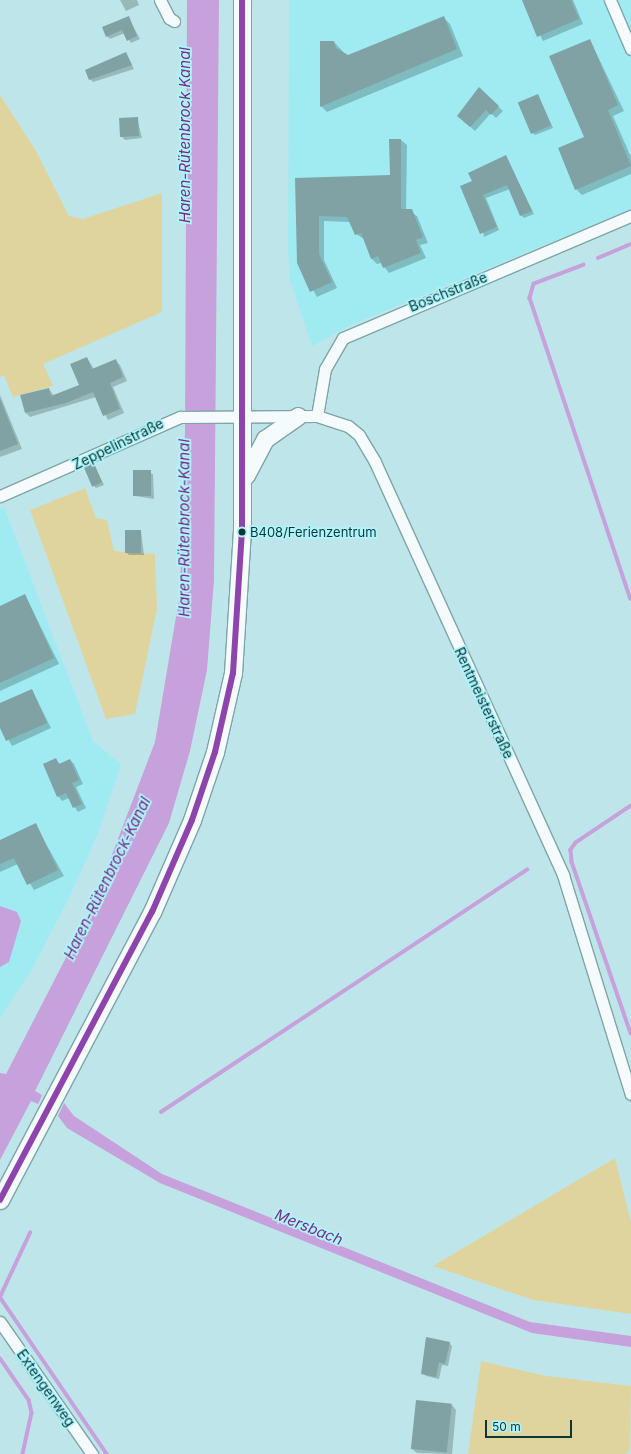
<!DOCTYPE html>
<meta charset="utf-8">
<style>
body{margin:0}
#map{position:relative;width:631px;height:1454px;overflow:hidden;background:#bee6ea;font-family:Inter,sans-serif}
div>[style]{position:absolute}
.built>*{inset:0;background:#9febf1}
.green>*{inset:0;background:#e0d49e}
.water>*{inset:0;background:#c6a1db}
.shadow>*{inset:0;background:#0003}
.stream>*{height:3.5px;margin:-1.75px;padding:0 1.75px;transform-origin:1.75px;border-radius:1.75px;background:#c6a1db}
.building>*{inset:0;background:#80a2a5;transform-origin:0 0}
.roads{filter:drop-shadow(1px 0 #7fa4a7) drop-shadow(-1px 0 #7fa4a7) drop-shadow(0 1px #7fa4a7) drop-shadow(0 -1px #7fa4a7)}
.minor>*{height:11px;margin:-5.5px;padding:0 5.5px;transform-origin:5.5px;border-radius:5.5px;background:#f5fbfc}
.primary>*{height:17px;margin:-8.5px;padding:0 8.5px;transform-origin:8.5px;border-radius:8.5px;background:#f5fbfc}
.bus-1>*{height:6px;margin:-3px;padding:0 3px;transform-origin:3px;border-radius:3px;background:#8e44ad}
.dots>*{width:11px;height:11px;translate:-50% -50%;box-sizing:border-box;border:2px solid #adf5fb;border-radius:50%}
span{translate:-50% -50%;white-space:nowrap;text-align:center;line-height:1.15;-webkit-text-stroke:3.5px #adf5fb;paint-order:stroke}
.bus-label{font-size:13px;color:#0d3639}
.left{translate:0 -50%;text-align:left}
.street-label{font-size:14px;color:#0d3639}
.water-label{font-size:15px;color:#7b2888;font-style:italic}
.scale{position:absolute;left:485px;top:1420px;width:87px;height:18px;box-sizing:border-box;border:2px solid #0d3639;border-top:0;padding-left:5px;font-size:12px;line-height:14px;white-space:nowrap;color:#0d3639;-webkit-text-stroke:3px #adf5fb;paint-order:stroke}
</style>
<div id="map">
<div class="built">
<div style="clip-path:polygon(289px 0,631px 0,631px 209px,351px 325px,312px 346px,290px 280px,288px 250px)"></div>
<div style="clip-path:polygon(4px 507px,93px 741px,121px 764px,99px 831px,71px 894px,32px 969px,0 1018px,0 509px)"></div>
</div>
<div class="green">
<div style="clip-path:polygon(0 95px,36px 151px,69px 216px,83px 219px,162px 193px,162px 312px,43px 364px,53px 386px,13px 397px,4px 375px,0 377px)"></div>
<div style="clip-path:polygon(85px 488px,96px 518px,107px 520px,114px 551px,155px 554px,157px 609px,135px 714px,106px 719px,30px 510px)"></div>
<div style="clip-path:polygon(615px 1158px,631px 1222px,631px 1314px,533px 1300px,433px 1266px)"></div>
<div style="clip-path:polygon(481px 1361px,546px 1376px,631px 1386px,630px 1450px,626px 1454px,468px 1454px)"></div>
</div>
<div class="water">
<div style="clip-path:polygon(187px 0,219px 0,214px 580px,207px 670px,190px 751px,169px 823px,35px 1091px,42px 1095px,40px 1100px,38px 1104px,31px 1101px,0 1160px,0 1073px,6px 1074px,92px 907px,155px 742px,180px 593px,185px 431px)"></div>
<div style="clip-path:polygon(0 906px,17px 912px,21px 921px,9px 962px,0 967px)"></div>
<div style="clip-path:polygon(64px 1103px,74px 1116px,162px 1174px,530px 1322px,631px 1336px,631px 1347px,532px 1333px,160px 1183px,67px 1128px,58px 1116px)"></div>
</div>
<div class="shadow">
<div style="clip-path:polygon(120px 0,137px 0,139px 5px,126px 11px)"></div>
<div style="clip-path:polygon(523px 0,573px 0,583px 24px,543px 41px)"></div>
<div style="clip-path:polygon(128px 17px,140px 39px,131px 43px,125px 33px,110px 39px,107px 36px)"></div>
<div style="clip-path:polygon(444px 18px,450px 24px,463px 56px,327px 112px,321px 106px,334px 42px,348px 57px)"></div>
<div style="clip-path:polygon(590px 40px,624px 111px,613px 116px,631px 157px,631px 174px,582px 195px,576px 189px,585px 138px)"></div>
<div style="clip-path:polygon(126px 53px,134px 69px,93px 82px,90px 79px)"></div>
<div style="clip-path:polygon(479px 89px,503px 111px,496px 118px,491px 113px,475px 131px,463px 120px)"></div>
<div style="clip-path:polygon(538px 95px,553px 128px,535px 135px,532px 132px)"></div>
<div style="clip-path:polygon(137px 118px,142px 138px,125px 140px,122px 137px)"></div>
<div style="clip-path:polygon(401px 140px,407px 145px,406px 210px,417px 216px,428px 243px,420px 245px,426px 258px,389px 273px,381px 263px,377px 264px,372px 259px,364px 239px,356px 234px,350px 222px,324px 221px,324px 260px,337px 288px,317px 297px,298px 263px,296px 179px,391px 176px)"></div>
<div style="clip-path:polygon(506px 157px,534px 214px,524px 218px,521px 215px,510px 189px,486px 198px,499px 230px,484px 237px,473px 182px)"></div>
<div style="clip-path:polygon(87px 358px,94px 369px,116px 361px,120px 365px,127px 381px,113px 387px,124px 413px,108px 420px,96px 397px,30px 417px,26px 413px,49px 389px,54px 396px,80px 386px)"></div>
<div style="clip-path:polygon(0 395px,22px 449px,0 457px)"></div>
<div style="clip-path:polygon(93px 464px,104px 485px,96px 488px,93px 485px)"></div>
<div style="clip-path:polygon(134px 471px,153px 474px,154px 499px,135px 496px)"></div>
<div style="clip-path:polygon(141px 531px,144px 555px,129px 555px,126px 552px)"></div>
<div style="clip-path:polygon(25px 595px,59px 664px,0 691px,0 607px)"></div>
<div style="clip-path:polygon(32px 690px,51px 728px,12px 746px,0 725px,0 704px)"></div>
<div style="clip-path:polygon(56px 760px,60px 764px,70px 760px,74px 764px,83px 784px,76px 787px,86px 808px,78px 812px,69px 798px,62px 801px,58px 796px)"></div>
<div style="clip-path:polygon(35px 824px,64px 876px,34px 890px,18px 864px,0 872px,0 845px)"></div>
<div style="clip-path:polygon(449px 1343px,452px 1346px,448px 1366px,442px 1365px,439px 1379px,426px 1376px,423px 1373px)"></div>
<div style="clip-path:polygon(452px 1405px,456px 1410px,452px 1454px,417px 1453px,412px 1449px)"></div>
</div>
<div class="stream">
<div style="left:598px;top:258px;width:36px;rotate:-23deg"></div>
<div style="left:584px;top:265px;width:53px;rotate:159.2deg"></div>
<div style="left:534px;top:284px;width:15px;rotate:106deg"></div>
<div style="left:530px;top:298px;width:317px;rotate:71.5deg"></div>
<div style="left:631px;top:806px;width:66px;rotate:146.1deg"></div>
<div style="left:576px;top:843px;width:9px;rotate:126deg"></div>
<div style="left:571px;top:850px;width:12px;rotate:85deg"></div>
<div style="left:572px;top:862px;width:181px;rotate:71deg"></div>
<div style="left:161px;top:1112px;width:439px;rotate:-33.5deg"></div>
<div style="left:0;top:1297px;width:190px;rotate:55.7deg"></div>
<div style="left:0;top:1297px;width:71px;rotate:-64.9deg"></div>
<div style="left:0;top:1358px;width:51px;rotate:55.4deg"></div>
<div style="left:29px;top:1400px;width:13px;rotate:77deg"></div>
<div style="left:32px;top:1413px;width:42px;rotate:102.4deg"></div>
</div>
<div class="building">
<div style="clip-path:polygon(522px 0,571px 0,579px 19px,537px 37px)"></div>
<div style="clip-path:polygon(129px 16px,137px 36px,127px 41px,122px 30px,106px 37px,102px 27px)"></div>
<div style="clip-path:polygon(444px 16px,457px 49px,320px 107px,320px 41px,334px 41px,336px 48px,348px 55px)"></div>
<div style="clip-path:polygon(590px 39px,618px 105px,608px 110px,631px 166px,575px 190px,558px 148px,584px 137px,549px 56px)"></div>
<div style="clip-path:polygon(126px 52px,132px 65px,89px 80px,85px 70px)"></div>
<div style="clip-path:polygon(479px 87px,499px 106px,491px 115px,486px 110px,470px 127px,457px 116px)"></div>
<div style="left:538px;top:94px;width:34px;height:22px;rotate:67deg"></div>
<div style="left:138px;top:117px;width:19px;height:19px;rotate:87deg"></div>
<div style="clip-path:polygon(389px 139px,401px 139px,401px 209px,412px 209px,423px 237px,416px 240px,421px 253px,383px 268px,378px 256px,371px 259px,361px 233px,355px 235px,347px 217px,319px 216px,319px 254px,332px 282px,310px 292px,297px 263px,295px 178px,390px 175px)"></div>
<div style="clip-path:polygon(506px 155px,532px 211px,520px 216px,507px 185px,483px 195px,497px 227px,480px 234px,460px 186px,472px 181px,468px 173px)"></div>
<div style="clip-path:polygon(87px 357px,92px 369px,116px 359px,123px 377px,110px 383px,120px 409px,103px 416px,93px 392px,66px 403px,25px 413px,20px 395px,49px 388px,51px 396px,79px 385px,70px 364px)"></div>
<div style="clip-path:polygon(0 399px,18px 444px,0 451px)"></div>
<div style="left:94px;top:463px;width:21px;height:11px;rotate:67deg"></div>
<div style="left:133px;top:470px;width:18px;height:26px"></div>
<div style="left:125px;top:530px;width:16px;height:23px"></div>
<div style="clip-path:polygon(25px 594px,54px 658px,0 683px,0 606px)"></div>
<div style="clip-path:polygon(32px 689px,47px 723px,6px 741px,0 728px,0 703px)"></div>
<div style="clip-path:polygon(56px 758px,59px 764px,70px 759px,79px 780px,72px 783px,82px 804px,73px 808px,66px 793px,57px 797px,43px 764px)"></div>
<div style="clip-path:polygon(36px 823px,58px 870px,27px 885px,14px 858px,0 864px,0 840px)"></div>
<div style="clip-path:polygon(426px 1337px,450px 1342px,445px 1364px,439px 1362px,436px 1377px,421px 1374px)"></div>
<div style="left:416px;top:1400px;width:36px;height:49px;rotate:6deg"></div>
</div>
<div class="roads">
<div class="minor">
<div style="left:160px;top:0;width:20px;rotate:63deg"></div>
<div style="left:169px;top:18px;width:6px;rotate:31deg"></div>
<div style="left:610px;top:0;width:53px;rotate:66.8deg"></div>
<div style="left:317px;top:416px;width:48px;rotate:-80.3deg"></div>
<div style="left:325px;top:369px;width:36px;rotate:-60deg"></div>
<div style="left:343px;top:338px;width:313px;rotate:-23deg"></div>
<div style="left:0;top:496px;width:197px;rotate:-23.7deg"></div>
<div style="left:180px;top:417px;width:137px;rotate:-0.4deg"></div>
<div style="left:317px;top:416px;width:33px;rotate:18deg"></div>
<div style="left:348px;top:426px;width:14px;rotate:39deg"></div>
<div style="left:359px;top:435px;width:31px;rotate:59deg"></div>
<div style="left:375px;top:462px;width:454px;rotate:65.5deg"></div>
<div style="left:563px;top:875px;width:229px;rotate:72.8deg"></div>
<div style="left:0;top:1322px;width:161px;rotate:55.1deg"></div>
</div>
<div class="primary">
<div style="left:246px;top:475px;width:41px;rotate:-62.2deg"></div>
<div style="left:265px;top:439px;width:40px;rotate:-34.9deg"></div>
<div style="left:0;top:1200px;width:326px;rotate:-62.2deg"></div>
<div style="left:152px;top:912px;width:100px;rotate:-66.5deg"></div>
<div style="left:192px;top:820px;width:72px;rotate:-71.3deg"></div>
<div style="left:215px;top:752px;width:81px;rotate:-77.2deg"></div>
<div style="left:233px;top:673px;width:142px;rotate:-86.4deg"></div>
<div style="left:242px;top:531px;width:531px;rotate:-90deg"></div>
</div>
</div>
<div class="bus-1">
<div style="left:0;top:1200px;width:326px;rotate:-62.2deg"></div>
<div style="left:152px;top:912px;width:100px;rotate:-66.5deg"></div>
<div style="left:192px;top:820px;width:72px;rotate:-71.3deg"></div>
<div style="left:215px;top:752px;width:81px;rotate:-77.2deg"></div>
<div style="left:233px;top:673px;width:142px;rotate:-86.4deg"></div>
<div style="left:242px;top:531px;width:531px;rotate:-90deg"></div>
</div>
<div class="dots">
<div style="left:242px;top:532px;background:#0d3639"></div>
</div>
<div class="bus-label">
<span class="left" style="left:250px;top:532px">B408/Ferienzentrum</span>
</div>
<div class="street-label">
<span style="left:448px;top:292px;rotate:-22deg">Boschstraße</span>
<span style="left:118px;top:444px;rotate:-26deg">Zeppelinstraße</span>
<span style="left:484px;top:703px;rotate:65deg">Rentmeisterstraße</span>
<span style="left:46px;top:1388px;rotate:55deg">Extengenweg</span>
</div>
<div class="water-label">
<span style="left:185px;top:135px;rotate:-90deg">Haren-Rütenbrock Kanal</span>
<span style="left:184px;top:528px;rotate:-90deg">Haren-Rütenbrock-Kanal</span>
<span style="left:107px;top:878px;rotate:-64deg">Haren-Rütenbrock-Kanal</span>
<span style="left:309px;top:1227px;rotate:22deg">Mersbach</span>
</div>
<div class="scale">50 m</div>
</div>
